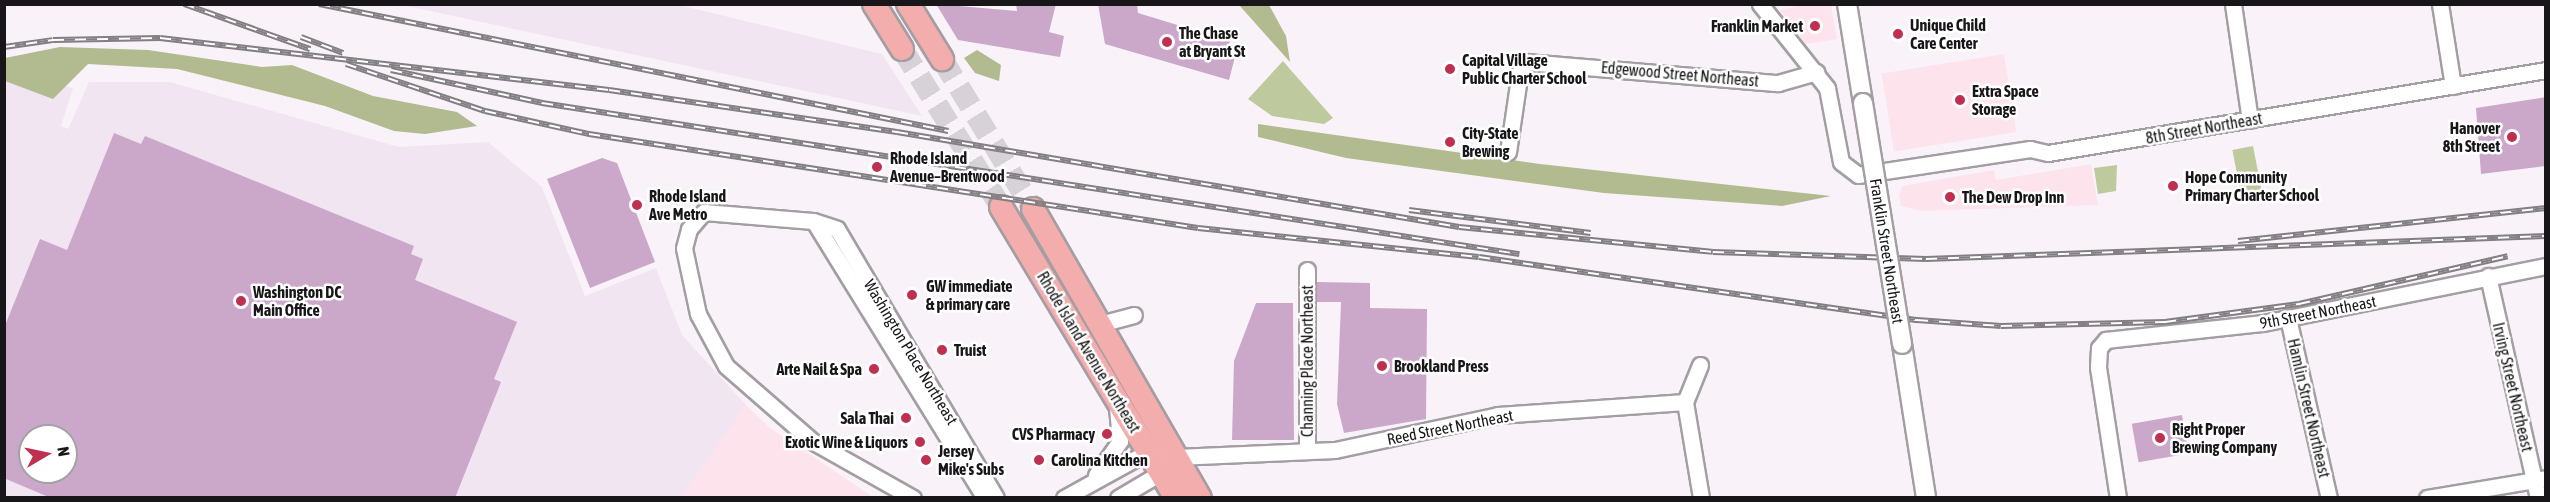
<!DOCTYPE html>
<meta charset="utf-8">
<style>
body{margin:0}
#map{position:relative;width:2550px;height:502px;overflow:hidden;background:#f9f3f9;font-family:"Asap Condensed",sans-serif}
div>[style]{position:absolute}
.commercial>*{inset:0;background:#fde3ec;transform-origin:0 0}
.built>*{inset:0;background:#f1e5f1}
.green>*{inset:0;background:#bfc99e;transform-origin:0 0}
.forest>*{inset:0;background:#b1bb8f}
.building>*{inset:0;background:#cba8c9;transform-origin:0 0}
.primary-tunnel>*{height:22px;margin-top:-11px;transform-origin:0;background:repeating-linear-gradient(90deg,#d7d2d7 0 22px,transparent 0 33px)}
.roads{filter:drop-shadow(2px 0 #a49ea3) drop-shadow(-2px 0 #a49ea3) drop-shadow(0 2px #a49ea3) drop-shadow(0 -2px #a49ea3)}
.minor>*{height:15px;margin:-7.5px;padding:0 7.5px;transform-origin:7.5px;border-radius:7.5px;background:#fff}
.tertiary>*{height:18px;margin:-9px;padding:0 9px;transform-origin:9px;border-radius:9px;background:#fff}
.primary>*{height:22px;margin:-11px;padding:0 11px;transform-origin:11px;border-radius:11px;background:#f3adac}
.rail>*{height:6px;margin-top:-3px;transform-origin:0;background:repeating-linear-gradient(90deg,#fff 0 11px,#827e82 0 22px);box-sizing:border-box;border-block:2px solid #827e82}
.bridges{filter:drop-shadow(2px 0 #a49ea3) drop-shadow(-2px 0 #a49ea3) drop-shadow(0 2px #a49ea3) drop-shadow(0 -2px #a49ea3)}
.tertiary-bridge>*{height:18px;margin:-9px;padding:0 9px;transform-origin:9px;border-radius:9px;background:#fff}
.dots>*{width:16px;height:16px;translate:-50% -50%;box-sizing:border-box;border:3px solid #fff;border-radius:50%}
span{translate:-50% -50%;white-space:nowrap;text-align:center;line-height:1.15;-webkit-text-stroke:5px #fff;paint-order:stroke}
.poi-label{font-size:16px;color:#181618;font-weight:700}
.left{translate:0 -50%;text-align:left}
.right{translate:-100% -50%;text-align:right}
.street-label{font-size:16px;color:#181618}
.frame{position:absolute;inset:0;border:6px solid #181618;pointer-events:none}
.north{position:absolute;left:18px;top:424px;width:60px;height:60px;box-sizing:border-box;background:#fff;border:2px solid #a3a2a3;border-radius:50%;rotate:81deg;font-size:16px;font-weight:700;line-height:24px;text-align:center;color:#181618}
.north::after{content:'';display:block;margin:auto;width:21px;height:27px;background:#bf2f50;clip-path:polygon(50% 0,100% 100%,50% 72%,0 100%)}
</style>
<div id="map">
<div class="commercial">
<div style="clip-path:polygon(1801px 5px,1831px 5px,1837px 39px,1806px 44px,1780px 10px)"></div>
<div style="left:2004px;top:54px;width:79px;height:124px;rotate:81deg"></div>
<div style="clip-path:polygon(2091px 164px,2098px 205px,1922px 211px,1901px 206px,1899px 196px,1902px 186px,1994px 170px,1996px 180px)"></div>
<div style="clip-path:polygon(738px 404px,746px 405px,769px 427px,873px 497px,676px 498px)"></div>
</div>
<div class="built">
<div style="clip-path:polygon(402px 5px,679px 5px,882px 54px,922px 116px)"></div>
<div style="clip-path:polygon(evenodd,5px 72px,73px 88px,61px 126px,68px 129px,89px 82px,170px 82px,399px 147px,488px 142px,542px 187px,585px 296px,656px 268px,682px 335px,746px 405px,682px 497px,5px 498px,5px 72px,30px 436px,66px 436px,66px 472px,30px 472px,30px 436px)"></div>
</div>
<div class="green">
<div style="clip-path:polygon(1283px 61px,1289px 68px,1333px 118px,1324px 124px,1272px 116px,1248px 99px)"></div>
<div style="left:2253px;top:146px;width:49px;height:21px;rotate:79deg"></div>
<div style="clip-path:polygon(2117px 165px,2116px 191px,2098px 194px,2094px 168px)"></div>
</div>
<div class="forest">
<div style="clip-path:polygon(1239px 5px,1269px 5px,1286px 36px,1290px 62px)"></div>
<div style="clip-path:polygon(60px 47px,148px 50px,262px 67px,292px 65px,373px 96px,457px 112px,477px 126px,425px 134px,394px 131px,325px 106px,177px 69px,88px 64px,53px 99px,5px 81px,5px 58px)"></div>
<div style="clip-path:polygon(977px 50px,1001px 65px,999px 81px,975px 73px,964px 58px)"></div>
<div style="clip-path:polygon(1258px 124px,1540px 164px,1831px 196px,1782px 206px,1604px 193px,1346px 158px,1258px 137px)"></div>
</div>
<div class="building">
<div style="clip-path:polygon(936px 4px,1017px 11px,1016px 4px,1056px 4px,1049px 32px,1064px 36px,1060px 57px,958px 40px)"></div>
<div style="clip-path:polygon(1098px 4px,1137px 4px,1138px 13px,1230px 41px,1228px 49px,1236px 53px,1229px 80px,1105px 44px)"></div>
<div style="clip-path:polygon(2546px 97px,2546px 166px,2481px 174px,2476px 108px)"></div>
<div style="clip-path:polygon(evenodd,114px 133px,141px 144px,145px 136px,414px 246px,411px 254px,423px 259px,415px 280px,517px 322px,494px 379px,501px 382px,455px 498px,51px 498px,6px 479px,4px 328px,40px 239px,67px 250px,114px 133px,30px 436px,66px 436px,66px 472px,30px 472px,30px 436px)"></div>
<div style="clip-path:polygon(602px 158px,617px 163px,655px 262px,590px 288px,547px 179px)"></div>
<div style="clip-path:polygon(1317px 282px,1370px 283px,1370px 308px,1427px 309px,1426px 419px,1344px 433px,1337px 404px,1341px 302px,1317px 302px)"></div>
<div style="clip-path:polygon(1256px 303px,1293px 303px,1294px 440px,1232px 440px,1234px 361px)"></div>
<div style="left:2182px;top:415px;width:39px;height:51px;rotate:80deg"></div>
</div>
<div class="primary-tunnel">
<div style="left:902px;top:49px;width:186px;rotate:57.9deg"></div>
<div style="left:942px;top:59px;width:175px;rotate:58.8deg"></div>
</div>
<div class="roads">
<div class="minor">
<div style="left:1760px;top:4px;width:107px;rotate:51.4deg"></div>
<div style="left:1827px;top:88px;width:75px;rotate:79.3deg"></div>
<div style="left:1841px;top:162px;width:21px;rotate:37deg"></div>
<div style="left:1858px;top:175px;width:174px;rotate:-8.6deg"></div>
<div style="left:2030px;top:149px;width:18px;rotate:13deg"></div>
<div style="left:2048px;top:153px;width:505px;rotate:-9.46deg"></div>
<div style="left:2233px;top:4px;width:117px;rotate:81.7deg"></div>
<div style="left:2440px;top:4px;width:83px;rotate:81deg"></div>
<div style="left:1508px;top:152px;width:82px;rotate:-81.6deg"></div>
<div style="left:1520px;top:71px;width:11px;rotate:-56deg"></div>
<div style="left:1526px;top:62px;width:253px;rotate:4.8deg"></div>
<div style="left:1778px;top:83px;width:40px;rotate:-16deg"></div>
<div style="left:815px;top:223px;width:323px;rotate:58.3deg"></div>
<div style="left:1307px;top:270px;width:181px;rotate:90deg"></div>
<div style="left:2488px;top:276px;width:228px;rotate:77.3deg"></div>
<div style="left:2288px;top:318px;width:185px;rotate:77.2deg"></div>
<div style="left:1100px;top:324px;width:35px;rotate:-15deg"></div>
<div style="left:1700px;top:365px;width:40px;rotate:112deg"></div>
<div style="left:1685px;top:402px;width:97px;rotate:80.5deg"></div>
<div style="left:1096px;top:475px;width:42px;rotate:-54.8deg"></div>
<div style="left:1120px;top:441px;width:32px;rotate:-95deg"></div>
<div style="left:913px;top:498px;width:116px;rotate:-150.6deg"></div>
<div style="left:812px;top:441px;width:114px;rotate:-138.9deg"></div>
<div style="left:726px;top:366px;width:59px;rotate:-118.3deg"></div>
<div style="left:698px;top:314px;width:67px;rotate:-102deg"></div>
<div style="left:684px;top:248px;width:20px;rotate:-75deg"></div>
<div style="left:689px;top:229px;width:23px;rotate:-49deg"></div>
<div style="left:704px;top:212px;width:109px;rotate:4.7deg"></div>
<div style="left:813px;top:221px;width:25px;rotate:18deg"></div>
<div style="left:837px;top:229px;width:312px;rotate:59.4deg"></div>
<div style="left:1064px;top:498px;width:97px;rotate:-28.9deg"></div>
<div style="left:1149px;top:451px;width:28px;rotate:13deg"></div>
<div style="left:1176px;top:457px;width:159px;rotate:-2.5deg"></div>
<div style="left:1335px;top:450px;width:167px;rotate:-12.1deg"></div>
<div style="left:1498px;top:415px;width:187px;rotate:-4deg"></div>
<div style="left:1118px;top:498px;width:57px;rotate:-30.6deg"></div>
<div style="left:2118px;top:498px;width:133px;rotate:-98.7deg"></div>
<div style="left:2098px;top:367px;width:19px;rotate:-87deg"></div>
<div style="left:2099px;top:348px;width:11px;rotate:-49deg"></div>
<div style="left:2106px;top:340px;width:158px;rotate:-6.2deg"></div>
<div style="left:2263px;top:323px;width:289px;rotate:-11.4deg"></div>
<div style="left:2427px;top:498px;width:121px;rotate:-9.5deg"></div>
</div>
<div class="tertiary">
<div style="left:1847px;top:4px;width:100px;rotate:80.8deg"></div>
<div style="left:1902px;top:344px;width:156px;rotate:81.1deg"></div>
</div>
<div class="primary">
<div style="left:874px;top:4px;width:53px;rotate:58.1deg"></div>
<div style="left:908px;top:4px;width:65px;rotate:58.3deg"></div>
<div style="left:1001px;top:207px;width:340px;rotate:59deg"></div>
<div style="left:1033px;top:209px;width:334px;rotate:60deg"></div>
</div>
</div>
<div class="rail">
<div style="left:184px;top:4px;width:134px;rotate:19.7deg"></div>
<div style="left:319px;top:4px;width:642px;rotate:11.41deg"></div>
<div style="left:301px;top:37px;width:45px;rotate:20.9deg"></div>
<div style="left:4px;top:47px;width:49px;rotate:-8.1deg"></div>
<div style="left:53px;top:40px;width:107px;rotate:-1.1deg"></div>
<div style="left:160px;top:38px;width:452px;rotate:6.6deg"></div>
<div style="left:609px;top:90px;width:291px;rotate:8.3deg"></div>
<div style="left:897px;top:132px;width:570px;rotate:9.59deg"></div>
<div style="left:1459px;top:227px;width:255px;rotate:5.6deg"></div>
<div style="left:1713px;top:252px;width:213px;rotate:1.9deg"></div>
<div style="left:1926px;top:259px;width:620px;rotate:-2.12deg"></div>
<div style="left:346px;top:64px;width:147px;rotate:18.7deg"></div>
<div style="left:485px;top:111px;width:107px;rotate:12.5deg"></div>
<div style="left:589px;top:134px;width:616px;rotate:8.77deg"></div>
<div style="left:1198px;top:228px;width:282px;rotate:5.9deg"></div>
<div style="left:1479px;top:257px;width:443px;rotate:8.2deg"></div>
<div style="left:1917px;top:320px;width:84px;rotate:4.1deg"></div>
<div style="left:2001px;top:326px;width:164px;rotate:-1.4deg"></div>
<div style="left:2165px;top:322px;width:135px;rotate:-7.7deg"></div>
<div style="left:2299px;top:304px;width:214px;rotate:-12.9deg"></div>
<div style="left:391px;top:70px;width:155px;rotate:12.3deg"></div>
<div style="left:542px;top:103px;width:989px;rotate:8.79deg"></div>
<div style="left:1409px;top:210px;width:183px;rotate:7.2deg"></div>
<div style="left:2238px;top:241px;width:310px;rotate:-6.1deg"></div>
</div>
<div class="bridges">
<div class="tertiary-bridge">
<div style="left:1863px;top:103px;width:244px;rotate:80.8deg"></div>
</div>
</div>
<div class="dots">
<div style="left:1815px;top:26px;background:#bf2f50"></div>
<div style="left:1898px;top:34px;background:#bf2f50"></div>
<div style="left:1167px;top:42px;background:#bf2f50"></div>
<div style="left:1450px;top:69px;background:#bf2f50"></div>
<div style="left:1960px;top:100px;background:#bf2f50"></div>
<div style="left:2512px;top:137px;background:#bf2f50"></div>
<div style="left:1450px;top:142px;background:#bf2f50"></div>
<div style="left:877px;top:167px;background:#bf2f50"></div>
<div style="left:2173px;top:186px;background:#bf2f50"></div>
<div style="left:1950px;top:197px;background:#bf2f50"></div>
<div style="left:637px;top:205px;background:#bf2f50"></div>
<div style="left:912px;top:295px;background:#bf2f50"></div>
<div style="left:241px;top:301px;background:#bf2f50"></div>
<div style="left:942px;top:350px;background:#bf2f50"></div>
<div style="left:1382px;top:366px;background:#bf2f50"></div>
<div style="left:874px;top:369px;background:#bf2f50"></div>
<div style="left:906px;top:418px;background:#bf2f50"></div>
<div style="left:1107px;top:434px;background:#bf2f50"></div>
<div style="left:2160px;top:438px;background:#bf2f50"></div>
<div style="left:920px;top:442px;background:#bf2f50"></div>
<div style="left:926px;top:460px;background:#bf2f50"></div>
<div style="left:1039px;top:460px;background:#bf2f50"></div>
</div>
<div class="poi-label">
<span class="left" style="left:1910px;top:34px">Unique Child<br>Care Center</span>
<span class="right" style="left:1803px;top:26px">Franklin Market</span>
<span class="left" style="left:1179px;top:42px">The Chase<br>at Bryant St</span>
<span class="left" style="left:1462px;top:69px">Capital Village<br>Public Charter School</span>
<span class="left" style="left:1972px;top:100px">Extra Space<br>Storage</span>
<span class="right" style="left:2500px;top:137px">Hanover<br>8th Street</span>
<span class="left" style="left:1462px;top:142px">City-State<br>Brewing</span>
<span class="left" style="left:890px;top:167px">Rhode Island<br>Avenue–Brentwood</span>
<span class="left" style="left:2185px;top:186px">Hope Community<br>Primary Charter School</span>
<span class="left" style="left:649px;top:205px">Rhode Island<br>Ave Metro</span>
<span class="left" style="left:1962px;top:197px">The Dew Drop Inn</span>
<span class="left" style="left:926px;top:295px">GW immediate<br>&amp; primary care</span>
<span class="left" style="left:253px;top:301px">Washington DC<br>Main Office</span>
<span class="left" style="left:954px;top:350px">Truist</span>
<span class="left" style="left:1394px;top:366px">Brookland Press</span>
<span class="right" style="left:862px;top:369px">Arte Nail &amp; Spa</span>
<span class="right" style="left:894px;top:418px">Sala Thai</span>
<span class="left" style="left:2172px;top:438px">Right Proper<br>Brewing Company</span>
<span class="right" style="left:1095px;top:434px">CVS Pharmacy</span>
<span class="right" style="left:908px;top:442px">Exotic Wine &amp; Liquors</span>
<span class="left" style="left:938px;top:460px">Jersey<br>Mike's Subs</span>
<span class="left" style="left:1051px;top:460px">Carolina Kitchen</span>
</div>
<div class="street-label">
<span style="left:1680px;top:74px;rotate:5deg">Edgewood Street Northeast</span>
<span style="left:2204px;top:128px;rotate:-10deg">8th Street Northeast</span>
<span style="left:1887px;top:251px;rotate:81deg">Franklin Street Northeast</span>
<span style="left:2318px;top:312px;rotate:-11deg">9th Street Northeast</span>
<span style="left:911px;top:352px;rotate:59deg">Washington Place Northeast</span>
<span style="left:1089px;top:352px;rotate:59deg">Rhode Island Avenue Northeast</span>
<span style="left:1307px;top:361px;rotate:-90deg">Channing Place Northeast</span>
<span style="left:2513px;top:387px;rotate:77deg">Irving Street Northeast</span>
<span style="left:2309px;top:408px;rotate:77deg">Hamlin Street Northeast</span>
<span style="left:1450px;top:427px;rotate:-11deg">Reed Street Northeast</span>
</div>
<div class="frame"></div>
<div class="north">N</div>
</div>
